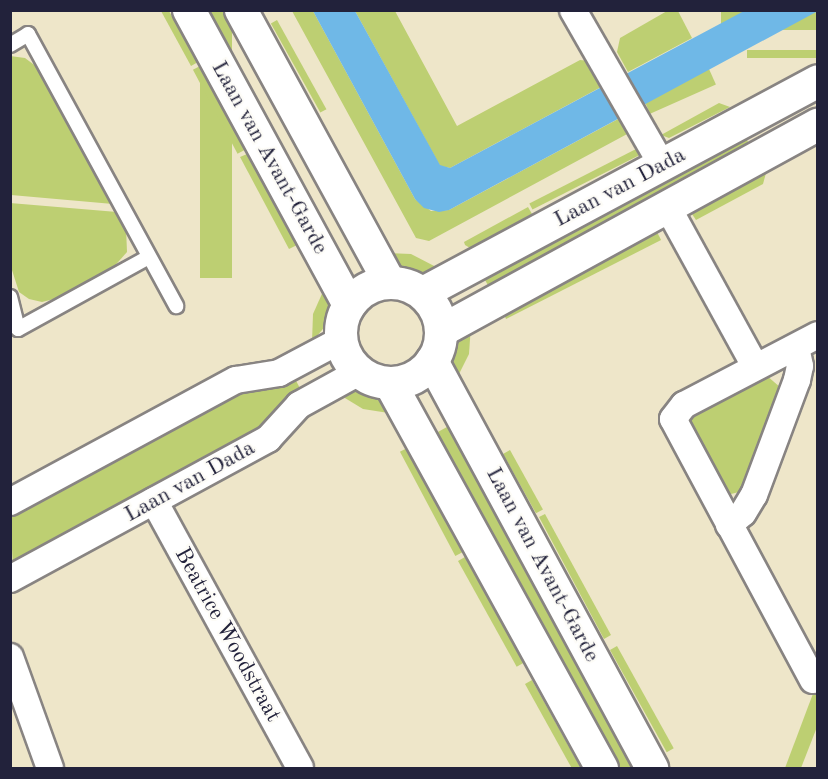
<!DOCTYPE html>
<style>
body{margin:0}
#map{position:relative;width:828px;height:779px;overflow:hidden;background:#eee6c9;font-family:"Old Standard TT",serif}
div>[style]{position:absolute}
.green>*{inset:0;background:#bdcf72;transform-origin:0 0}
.water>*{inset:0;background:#6fb8e7}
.roads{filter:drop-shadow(2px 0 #888482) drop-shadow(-2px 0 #888482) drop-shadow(0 2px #888482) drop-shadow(0 -2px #888482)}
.service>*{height:14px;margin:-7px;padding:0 7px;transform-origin:7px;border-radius:7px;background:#fff}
.minor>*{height:26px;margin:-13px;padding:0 13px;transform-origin:13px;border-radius:13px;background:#fff}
.tertiary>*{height:32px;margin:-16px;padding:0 16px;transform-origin:16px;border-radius:16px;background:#fff}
.tertiary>.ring{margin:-16px;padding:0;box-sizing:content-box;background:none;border:32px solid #fff;border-radius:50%}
span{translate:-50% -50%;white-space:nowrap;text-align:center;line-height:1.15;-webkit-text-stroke:4.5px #fdfcf7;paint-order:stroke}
.street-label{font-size:22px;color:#22223b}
.frame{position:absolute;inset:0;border:12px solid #22223b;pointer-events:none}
</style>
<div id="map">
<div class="green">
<div style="clip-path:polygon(161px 11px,169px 11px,198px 62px,191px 66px)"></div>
<div style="left:200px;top:11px;width:32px;height:267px"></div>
<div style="clip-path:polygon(292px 11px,313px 11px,415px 199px,431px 211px,449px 210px,620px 118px,629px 133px,429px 241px,416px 238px)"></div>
<div style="clip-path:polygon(355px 11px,395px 11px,457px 126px,580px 60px,589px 61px,603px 86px,450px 168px,440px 166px)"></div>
<div style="clip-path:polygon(667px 11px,678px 11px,692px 38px,628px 72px,617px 52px,620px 38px)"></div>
<div style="left:817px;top:11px;width:19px;height:96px;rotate:90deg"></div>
<div style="left:277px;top:20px;width:102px;height:7px;rotate:61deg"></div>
<div style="left:817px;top:50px;width:8px;height:70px;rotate:90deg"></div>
<div style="clip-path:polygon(10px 56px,25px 58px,37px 67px,113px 204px,11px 195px)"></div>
<div style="left:200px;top:66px;width:95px;height:8px;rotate:62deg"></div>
<div style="left:709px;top:69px;width:17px;height:72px;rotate:66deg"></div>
<div style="clip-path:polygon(719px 103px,730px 107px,669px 138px,661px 135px)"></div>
<div style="left:742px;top:131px;width:21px;height:297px;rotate:61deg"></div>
<div style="left:638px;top:148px;width:7px;height:122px;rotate:63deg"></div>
<div style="clip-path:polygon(247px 154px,297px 245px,289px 249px,240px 157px)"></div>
<div style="clip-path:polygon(766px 173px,763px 184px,696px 220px,692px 214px)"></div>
<div style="clip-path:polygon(10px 203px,117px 212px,126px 228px,127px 252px,111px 270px,54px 299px,42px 302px,29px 299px,19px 292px,11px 267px)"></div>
<div style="clip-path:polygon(528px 207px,532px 214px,470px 248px,465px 245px,464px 242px)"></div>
<div style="left:657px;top:232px;width:9px;height:174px;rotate:63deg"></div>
<div style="clip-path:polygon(387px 253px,411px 254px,440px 269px,419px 275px,403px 269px)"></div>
<div style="clip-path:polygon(325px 287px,331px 309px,327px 324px,312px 342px,313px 314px)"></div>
<div style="clip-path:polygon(471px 325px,469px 354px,456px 380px,451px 355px,460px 335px)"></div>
<div style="clip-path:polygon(293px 375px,303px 394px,267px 427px,13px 568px,10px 511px,236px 389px)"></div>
<div style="clip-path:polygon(766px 375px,781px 388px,743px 491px,727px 495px,688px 432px,688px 419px)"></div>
<div style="clip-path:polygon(355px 390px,382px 399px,395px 414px,363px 409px,340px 395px)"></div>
<div style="left:456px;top:422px;width:394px;height:29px;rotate:61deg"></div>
<div style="left:407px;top:448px;width:118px;height:8px;rotate:62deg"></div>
<div style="left:510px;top:450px;width:68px;height:8px;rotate:61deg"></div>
<div style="clip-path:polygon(545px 514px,611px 635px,604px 639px,539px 517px)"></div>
<div style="left:465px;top:557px;width:121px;height:8px;rotate:61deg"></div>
<div style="left:617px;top:646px;width:117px;height:8px;rotate:61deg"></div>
<div style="left:532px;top:680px;width:100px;height:8px;rotate:61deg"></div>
<div style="clip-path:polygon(817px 683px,817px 727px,801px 768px,785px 768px)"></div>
</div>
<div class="water">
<div style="clip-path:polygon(313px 11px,355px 11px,440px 165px,450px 168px,744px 11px,818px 11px,449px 210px,439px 212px,424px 208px,415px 199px)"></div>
</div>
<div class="roads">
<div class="service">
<div style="left:10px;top:45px;width:21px;rotate:-31deg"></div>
<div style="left:28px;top:34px;width:310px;rotate:61.4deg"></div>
<div style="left:10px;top:297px;width:33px;rotate:76deg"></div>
<div style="left:18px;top:329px;width:149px;rotate:-28.8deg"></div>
</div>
<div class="minor">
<div style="left:573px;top:10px;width:179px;rotate:60.1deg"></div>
<div style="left:667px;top:206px;width:183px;rotate:61.2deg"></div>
<div style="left:154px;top:501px;width:304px;rotate:61.3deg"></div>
<div style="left:10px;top:502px;width:257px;rotate:-28.4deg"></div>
<div style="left:236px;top:380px;width:44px;rotate:-9.2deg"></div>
<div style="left:279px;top:373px;width:70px;rotate:-28deg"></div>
<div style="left:729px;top:525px;width:18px;rotate:-41deg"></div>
<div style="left:743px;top:513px;width:21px;rotate:-59deg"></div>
<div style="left:754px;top:495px;width:123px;rotate:-69.5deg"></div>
<div style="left:797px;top:380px;width:14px;rotate:-78deg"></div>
<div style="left:800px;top:366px;width:19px;rotate:-102deg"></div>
<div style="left:10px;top:579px;width:294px;rotate:-28.5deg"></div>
<div style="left:268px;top:439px;width:46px;rotate:-47.6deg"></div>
<div style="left:299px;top:405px;width:68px;rotate:-28.8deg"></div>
<div style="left:10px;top:657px;width:118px;rotate:70.2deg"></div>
<div style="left:813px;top:680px;width:296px;rotate:-118.2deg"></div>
<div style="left:673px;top:419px;width:18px;rotate:-52deg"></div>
<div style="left:684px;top:405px;width:151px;rotate:-27.6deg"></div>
</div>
<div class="tertiary">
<div style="left:189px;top:10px;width:336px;rotate:61.5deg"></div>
<div style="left:241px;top:10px;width:310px;rotate:61.4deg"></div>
<div class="ring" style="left:341px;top:283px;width:68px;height:68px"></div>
<div style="left:423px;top:293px;width:448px;rotate:-28.2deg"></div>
<div style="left:441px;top:331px;width:430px;rotate:-28.7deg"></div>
<div style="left:432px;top:361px;width:463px;rotate:61.6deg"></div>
<div style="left:390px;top:383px;width:440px;rotate:61.2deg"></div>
</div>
</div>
<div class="street-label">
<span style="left:269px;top:158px;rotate:61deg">Laan van Avant-Garde</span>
<span style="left:620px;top:188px;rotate:-28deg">Laan van Dada</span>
<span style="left:190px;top:482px;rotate:-29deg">Laan van Dada</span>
<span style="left:542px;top:565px;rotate:62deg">Laan van Avant-Garde</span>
<span style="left:227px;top:635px;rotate:61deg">Beatrice Woodstraat</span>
</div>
<div class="frame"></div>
</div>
